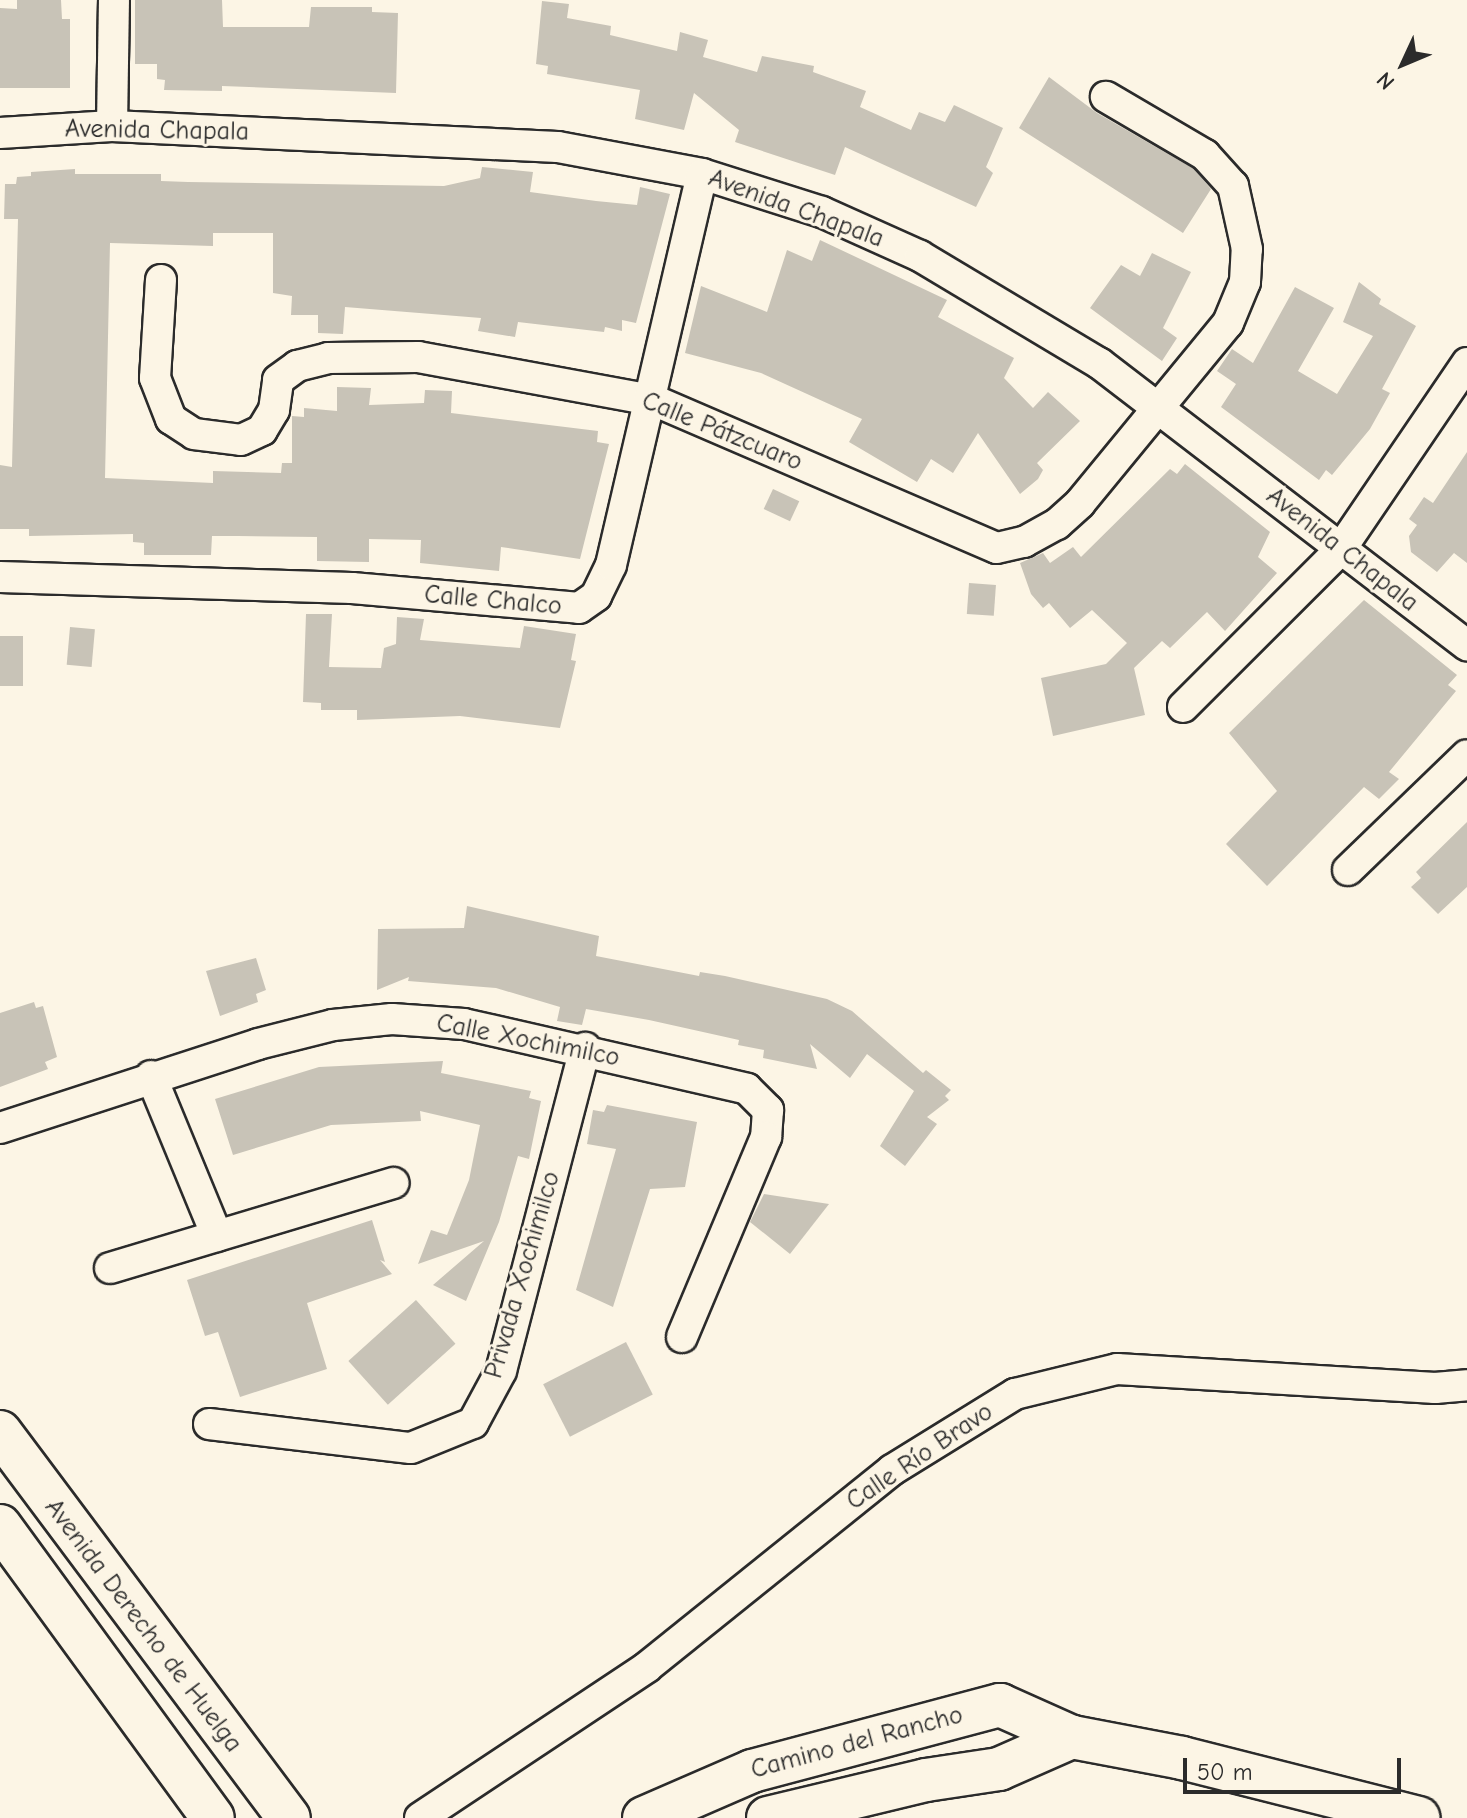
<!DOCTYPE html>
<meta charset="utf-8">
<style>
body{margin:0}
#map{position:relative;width:1467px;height:1818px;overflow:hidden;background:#fcf5e5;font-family:"Comic Neue",sans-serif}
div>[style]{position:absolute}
.building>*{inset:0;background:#c8c3b7;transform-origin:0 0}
.roads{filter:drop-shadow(2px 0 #2b2b2b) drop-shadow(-2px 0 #2b2b2b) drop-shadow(0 2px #2b2b2b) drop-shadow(0 -2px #2b2b2b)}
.street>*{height:30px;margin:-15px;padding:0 15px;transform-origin:15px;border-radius:15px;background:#fcf5e5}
.secondary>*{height:42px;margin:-21px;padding:0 21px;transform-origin:21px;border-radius:21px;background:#fcf5e5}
span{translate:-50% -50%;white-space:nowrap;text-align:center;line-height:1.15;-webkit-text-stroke:6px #fcf5e5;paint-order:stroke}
.street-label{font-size:26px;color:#2b2b2b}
.north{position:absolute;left:1363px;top:24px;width:80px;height:80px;-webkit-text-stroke:6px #fcf5e5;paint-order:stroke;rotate:226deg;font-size:22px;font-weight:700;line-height:32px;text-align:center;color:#2b2b2b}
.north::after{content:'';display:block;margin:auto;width:28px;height:36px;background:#2b2b2b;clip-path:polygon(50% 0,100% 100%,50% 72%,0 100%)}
.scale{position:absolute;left:1183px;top:1758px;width:218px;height:36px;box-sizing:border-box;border:4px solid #2b2b2b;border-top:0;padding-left:10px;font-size:24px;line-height:28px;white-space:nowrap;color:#2b2b2b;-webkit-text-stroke:6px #fcf5e5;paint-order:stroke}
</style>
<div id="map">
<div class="building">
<div style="clip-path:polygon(17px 0,61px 0,62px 19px,70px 19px,70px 88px,0 88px,0 8px,17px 9px)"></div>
<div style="clip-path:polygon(135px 0,222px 0,223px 27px,309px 27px,311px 7px,372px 7px,372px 12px,398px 13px,396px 93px,222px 86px,222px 91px,164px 90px,165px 80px,157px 79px,157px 64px,135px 64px)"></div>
<div style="clip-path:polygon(542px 1px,569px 4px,567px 18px,611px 26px,610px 35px,677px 51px,680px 32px,708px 40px,703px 57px,757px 72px,762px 56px,814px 66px,813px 72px,866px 91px,860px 107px,911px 130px,919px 112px,945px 122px,954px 105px,1003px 128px,986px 167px,993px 173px,976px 207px,845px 147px,835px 175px,735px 142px,739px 130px,694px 93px,684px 130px,635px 119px,640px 90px,547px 74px,548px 66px,536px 64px)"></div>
<div style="clip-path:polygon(1049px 77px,1097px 113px,1194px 169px,1211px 189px,1183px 233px,1019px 128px)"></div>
<div style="clip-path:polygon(482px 167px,533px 172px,530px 192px,596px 201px,637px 205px,640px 187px,670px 194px,636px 323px,622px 320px,622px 331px,605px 327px,604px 332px,518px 322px,515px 337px,478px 331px,481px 318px,345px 307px,343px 334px,318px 333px,318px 315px,291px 315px,292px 296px,273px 293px,273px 233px,213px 233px,213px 246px,110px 243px,105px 478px,213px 483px,213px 471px,281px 473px,282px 463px,292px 463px,292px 416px,304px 417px,304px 408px,337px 411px,337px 387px,371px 388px,369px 405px,424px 403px,425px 390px,452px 391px,451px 413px,598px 431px,597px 442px,609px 444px,580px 559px,501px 547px,499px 571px,420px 563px,421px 540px,369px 539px,369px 562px,317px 561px,317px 537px,238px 536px,212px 536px,211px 555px,144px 555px,144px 543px,133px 542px,133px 534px,29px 536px,29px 529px,0 529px,0 465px,12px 467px,18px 219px,4px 219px,5px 184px,16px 184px,17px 177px,31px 176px,31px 172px,75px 169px,75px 174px,161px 174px,161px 181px,188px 182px,444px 186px,480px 178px)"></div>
<div style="clip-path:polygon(820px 240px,947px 300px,938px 317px,1014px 358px,1004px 378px,1033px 408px,1048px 392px,1080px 421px,1037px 463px,1043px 470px,1038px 479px,1020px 494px,978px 433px,953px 473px,931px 459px,917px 482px,849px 442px,862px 419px,761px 373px,685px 353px,701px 286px,767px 312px,787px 250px,812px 261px)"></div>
<div style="clip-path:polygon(1152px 253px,1191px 272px,1163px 328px,1177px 338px,1162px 361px,1090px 308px,1121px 265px,1140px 276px)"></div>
<div style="clip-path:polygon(1359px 282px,1381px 299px,1379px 304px,1416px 326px,1382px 389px,1390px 393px,1370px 429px,1332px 475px,1326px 470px,1319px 480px,1221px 407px,1236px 384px,1217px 371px,1232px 349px,1253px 363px,1295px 287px,1334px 308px,1298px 371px,1337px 394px,1373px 336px,1343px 322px)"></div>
<div style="clip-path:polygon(1467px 452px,1467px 563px,1454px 553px,1437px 572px,1411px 552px,1409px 536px,1417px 525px,1409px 519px,1424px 497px,1433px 503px)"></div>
<div style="clip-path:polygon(1185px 464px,1270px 532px,1258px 557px,1277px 573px,1225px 631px,1207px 612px,1170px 648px,1162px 641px,1134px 668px,1145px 715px,1053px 736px,1041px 678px,1106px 664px,1127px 643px,1092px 610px,1070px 628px,1049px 603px,1043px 608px,1031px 594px,1020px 563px,1043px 553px,1050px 563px,1073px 547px,1081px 557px,1170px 469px,1177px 474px)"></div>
<div style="left:773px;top:489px;width:29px;height:22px;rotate:25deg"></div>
<div style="left:969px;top:583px;width:27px;height:31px;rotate:4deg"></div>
<div style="clip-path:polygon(1364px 600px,1457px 675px,1448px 685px,1456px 691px,1389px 772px,1399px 779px,1379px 799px,1364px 787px,1267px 886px,1226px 844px,1277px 791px,1229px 733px)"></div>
<div style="clip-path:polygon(306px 614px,332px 614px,329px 667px,381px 668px,384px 648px,396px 644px,397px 617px,424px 619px,420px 640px,520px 648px,524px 626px,576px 634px,571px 660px,576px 661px,560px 728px,460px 716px,357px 720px,357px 710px,321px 710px,321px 703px,303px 702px)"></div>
<div style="left:70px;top:627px;width:25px;height:38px;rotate:5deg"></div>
<div style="left:0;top:636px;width:23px;height:50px"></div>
<div style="clip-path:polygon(1467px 822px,1467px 887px,1438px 914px,1411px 887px,1421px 878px,1416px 872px)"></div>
<div style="clip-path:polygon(467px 906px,599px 936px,596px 956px,699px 976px,700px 972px,725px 976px,827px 999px,852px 1011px,923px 1073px,926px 1070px,951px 1090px,945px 1096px,949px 1100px,927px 1117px,937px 1124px,905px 1166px,880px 1146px,914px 1091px,867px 1054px,850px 1078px,810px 1044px,817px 1069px,763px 1058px,764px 1050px,738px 1045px,739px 1040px,649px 1020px,586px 1009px,582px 1025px,557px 1021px,560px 1007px,496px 988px,408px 981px,409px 977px,377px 990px,378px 929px,464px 928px)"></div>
<div style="clip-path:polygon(256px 958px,266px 990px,256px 994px,258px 1002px,220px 1016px,206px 971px)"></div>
<div style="clip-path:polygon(34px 1002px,36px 1008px,43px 1006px,57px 1057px,45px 1062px,48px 1069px,0 1087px,0 1013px)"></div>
<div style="clip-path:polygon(443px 1061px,441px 1073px,531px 1091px,529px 1098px,541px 1101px,529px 1159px,518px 1156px,499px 1222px,466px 1301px,433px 1285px,484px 1241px,418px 1264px,431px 1230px,447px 1235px,469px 1180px,480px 1125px,420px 1111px,421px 1121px,331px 1125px,233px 1155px,215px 1099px,319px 1067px)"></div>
<div style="clip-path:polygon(607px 1105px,697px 1122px,685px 1187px,650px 1189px,613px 1307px,576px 1290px,616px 1149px,587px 1144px,593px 1110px,604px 1112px)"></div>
<div style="clip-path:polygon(764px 1194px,829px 1204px,790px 1254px,750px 1222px)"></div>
<div style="clip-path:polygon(372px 1220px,385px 1262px,380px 1260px,392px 1274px,307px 1303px,327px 1369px,240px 1397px,218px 1332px,205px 1336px,187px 1280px)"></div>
<div style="left:416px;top:1300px;width:59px;height:91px;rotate:48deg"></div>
<div style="left:626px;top:1342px;width:59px;height:93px;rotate:63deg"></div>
</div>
<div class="roads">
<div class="street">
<div style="left:112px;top:126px;width:126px;rotate:-89.1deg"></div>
<div style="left:0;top:133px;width:112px;rotate:-3.6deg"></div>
<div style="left:112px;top:126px;width:446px;rotate:2.7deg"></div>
<div style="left:558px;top:147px;width:147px;rotate:10.6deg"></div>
<div style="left:702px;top:174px;width:126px;rotate:17.6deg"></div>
<div style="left:822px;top:212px;width:107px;rotate:24.2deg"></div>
<div style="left:920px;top:256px;width:209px;rotate:30.9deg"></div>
<div style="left:1099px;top:363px;width:464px;rotate:37.5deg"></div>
<div style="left:161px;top:280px;width:98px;rotate:93.5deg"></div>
<div style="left:155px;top:378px;width:44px;rotate:68.7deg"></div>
<div style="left:171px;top:419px;width:27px;rotate:33deg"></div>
<div style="left:194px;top:434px;width:47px;rotate:7.3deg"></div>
<div style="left:241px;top:440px;width:23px;rotate:-25deg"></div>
<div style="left:262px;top:430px;width:23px;rotate:-59deg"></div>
<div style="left:274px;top:410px;width:30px;rotate:-82deg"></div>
<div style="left:278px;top:380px;width:24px;rotate:-36deg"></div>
<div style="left:297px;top:366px;width:32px;rotate:-14deg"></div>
<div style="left:328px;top:358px;width:90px;rotate:-0.6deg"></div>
<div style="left:418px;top:357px;width:239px;rotate:10.4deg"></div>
<div style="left:653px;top:400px;width:374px;rotate:23.3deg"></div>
<div style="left:997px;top:548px;width:28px;rotate:-13deg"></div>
<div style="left:1024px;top:542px;width:38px;rotate:-29deg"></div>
<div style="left:1057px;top:524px;width:31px;rotate:-42deg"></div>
<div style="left:1080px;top:503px;width:233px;rotate:-50.6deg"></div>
<div style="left:1228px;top:323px;width:44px;rotate:-67.5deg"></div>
<div style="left:1245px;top:282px;width:33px;rotate:-87deg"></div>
<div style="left:1247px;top:249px;width:65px;rotate:-102.5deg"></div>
<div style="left:1233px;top:186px;width:42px;rotate:-132.1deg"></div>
<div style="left:1205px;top:155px;width:115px;rotate:-149.6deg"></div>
<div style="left:0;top:577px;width:352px;rotate:1.8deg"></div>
<div style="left:352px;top:588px;width:228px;rotate:5deg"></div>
<div style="left:579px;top:608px;width:21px;rotate:-35deg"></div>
<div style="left:596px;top:596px;width:34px;rotate:-64deg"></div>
<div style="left:611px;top:565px;width:401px;rotate:-76.9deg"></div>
<div style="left:1183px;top:707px;width:222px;rotate:-45deg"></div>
<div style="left:1340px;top:550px;width:226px;rotate:-55.8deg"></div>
<div style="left:1348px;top:870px;width:165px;rotate:-44deg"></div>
<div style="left:151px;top:1076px;width:173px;rotate:67.6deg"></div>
<div style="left:0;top:1128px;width:271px;rotate:-18deg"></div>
<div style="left:258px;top:1044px;width:77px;rotate:-14.2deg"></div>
<div style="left:333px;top:1025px;width:59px;rotate:-5.8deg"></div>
<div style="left:392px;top:1019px;width:72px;rotate:4deg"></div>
<div style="left:464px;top:1024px;width:290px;rotate:12.9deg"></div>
<div style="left:747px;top:1089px;width:30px;rotate:45deg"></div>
<div style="left:768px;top:1110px;width:27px;rotate:94deg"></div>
<div style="left:766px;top:1137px;width:217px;rotate:112.8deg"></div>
<div style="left:110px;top:1268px;width:296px;rotate:-16.7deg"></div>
<div style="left:209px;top:1424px;width:203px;rotate:6.8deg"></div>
<div style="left:411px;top:1448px;width:67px;rotate:-22deg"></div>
<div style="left:473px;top:1423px;width:59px;rotate:-61.7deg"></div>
<div style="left:501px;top:1371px;width:334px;rotate:-75.4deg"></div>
<div style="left:420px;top:1818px;width:273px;rotate:-33.6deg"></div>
<div style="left:647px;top:1667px;width:314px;rotate:-38.8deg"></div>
<div style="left:892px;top:1470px;width:145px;rotate:-31.7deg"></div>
<div style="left:1015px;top:1394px;width:105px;rotate:-13.8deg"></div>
<div style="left:1117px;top:1369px;width:319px;rotate:3.4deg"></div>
<div style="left:1435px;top:1388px;width:32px;rotate:-5deg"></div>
</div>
<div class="secondary">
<div style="left:0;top:1432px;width:482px;rotate:53.2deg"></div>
<div style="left:0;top:1526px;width:361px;rotate:53.9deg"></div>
<div style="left:644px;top:1818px;width:118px;rotate:-23.5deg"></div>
<div style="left:752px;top:1771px;width:257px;rotate:-14.9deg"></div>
<div style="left:1000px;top:1705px;width:79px;rotate:24deg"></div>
<div style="left:1072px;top:1737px;width:112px;rotate:10.8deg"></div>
<div style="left:1182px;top:1758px;width:244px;rotate:14.2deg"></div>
<div style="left:768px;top:1818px;width:163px;rotate:-13.5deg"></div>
<div style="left:926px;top:1780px;width:74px;rotate:-8.6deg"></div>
<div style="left:999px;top:1769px;width:80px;rotate:-23.7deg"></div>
</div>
</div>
<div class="street-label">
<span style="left:157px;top:131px;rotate:1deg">Avenida Chapala</span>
<span style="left:796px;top:209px;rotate:20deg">Avenida Chapala</span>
<span style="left:722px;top:432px;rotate:22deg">Calle Pátzcuaro</span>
<span style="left:1342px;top:550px;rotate:38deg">Avenida Chapala</span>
<span style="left:493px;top:601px;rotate:5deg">Calle Chalco</span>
<span style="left:528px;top:1041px;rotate:11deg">Calle Xochimilco</span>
<span style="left:523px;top:1275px;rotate:-74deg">Privada Xochimilco</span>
<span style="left:920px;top:1457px;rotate:-34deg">Calle Río Bravo</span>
<span style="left:143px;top:1626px;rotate:53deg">Avenida Derecho de Huelga</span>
<span style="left:857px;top:1743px;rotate:-15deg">Camino del Rancho</span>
</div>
<div class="north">N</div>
<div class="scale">50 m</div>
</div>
